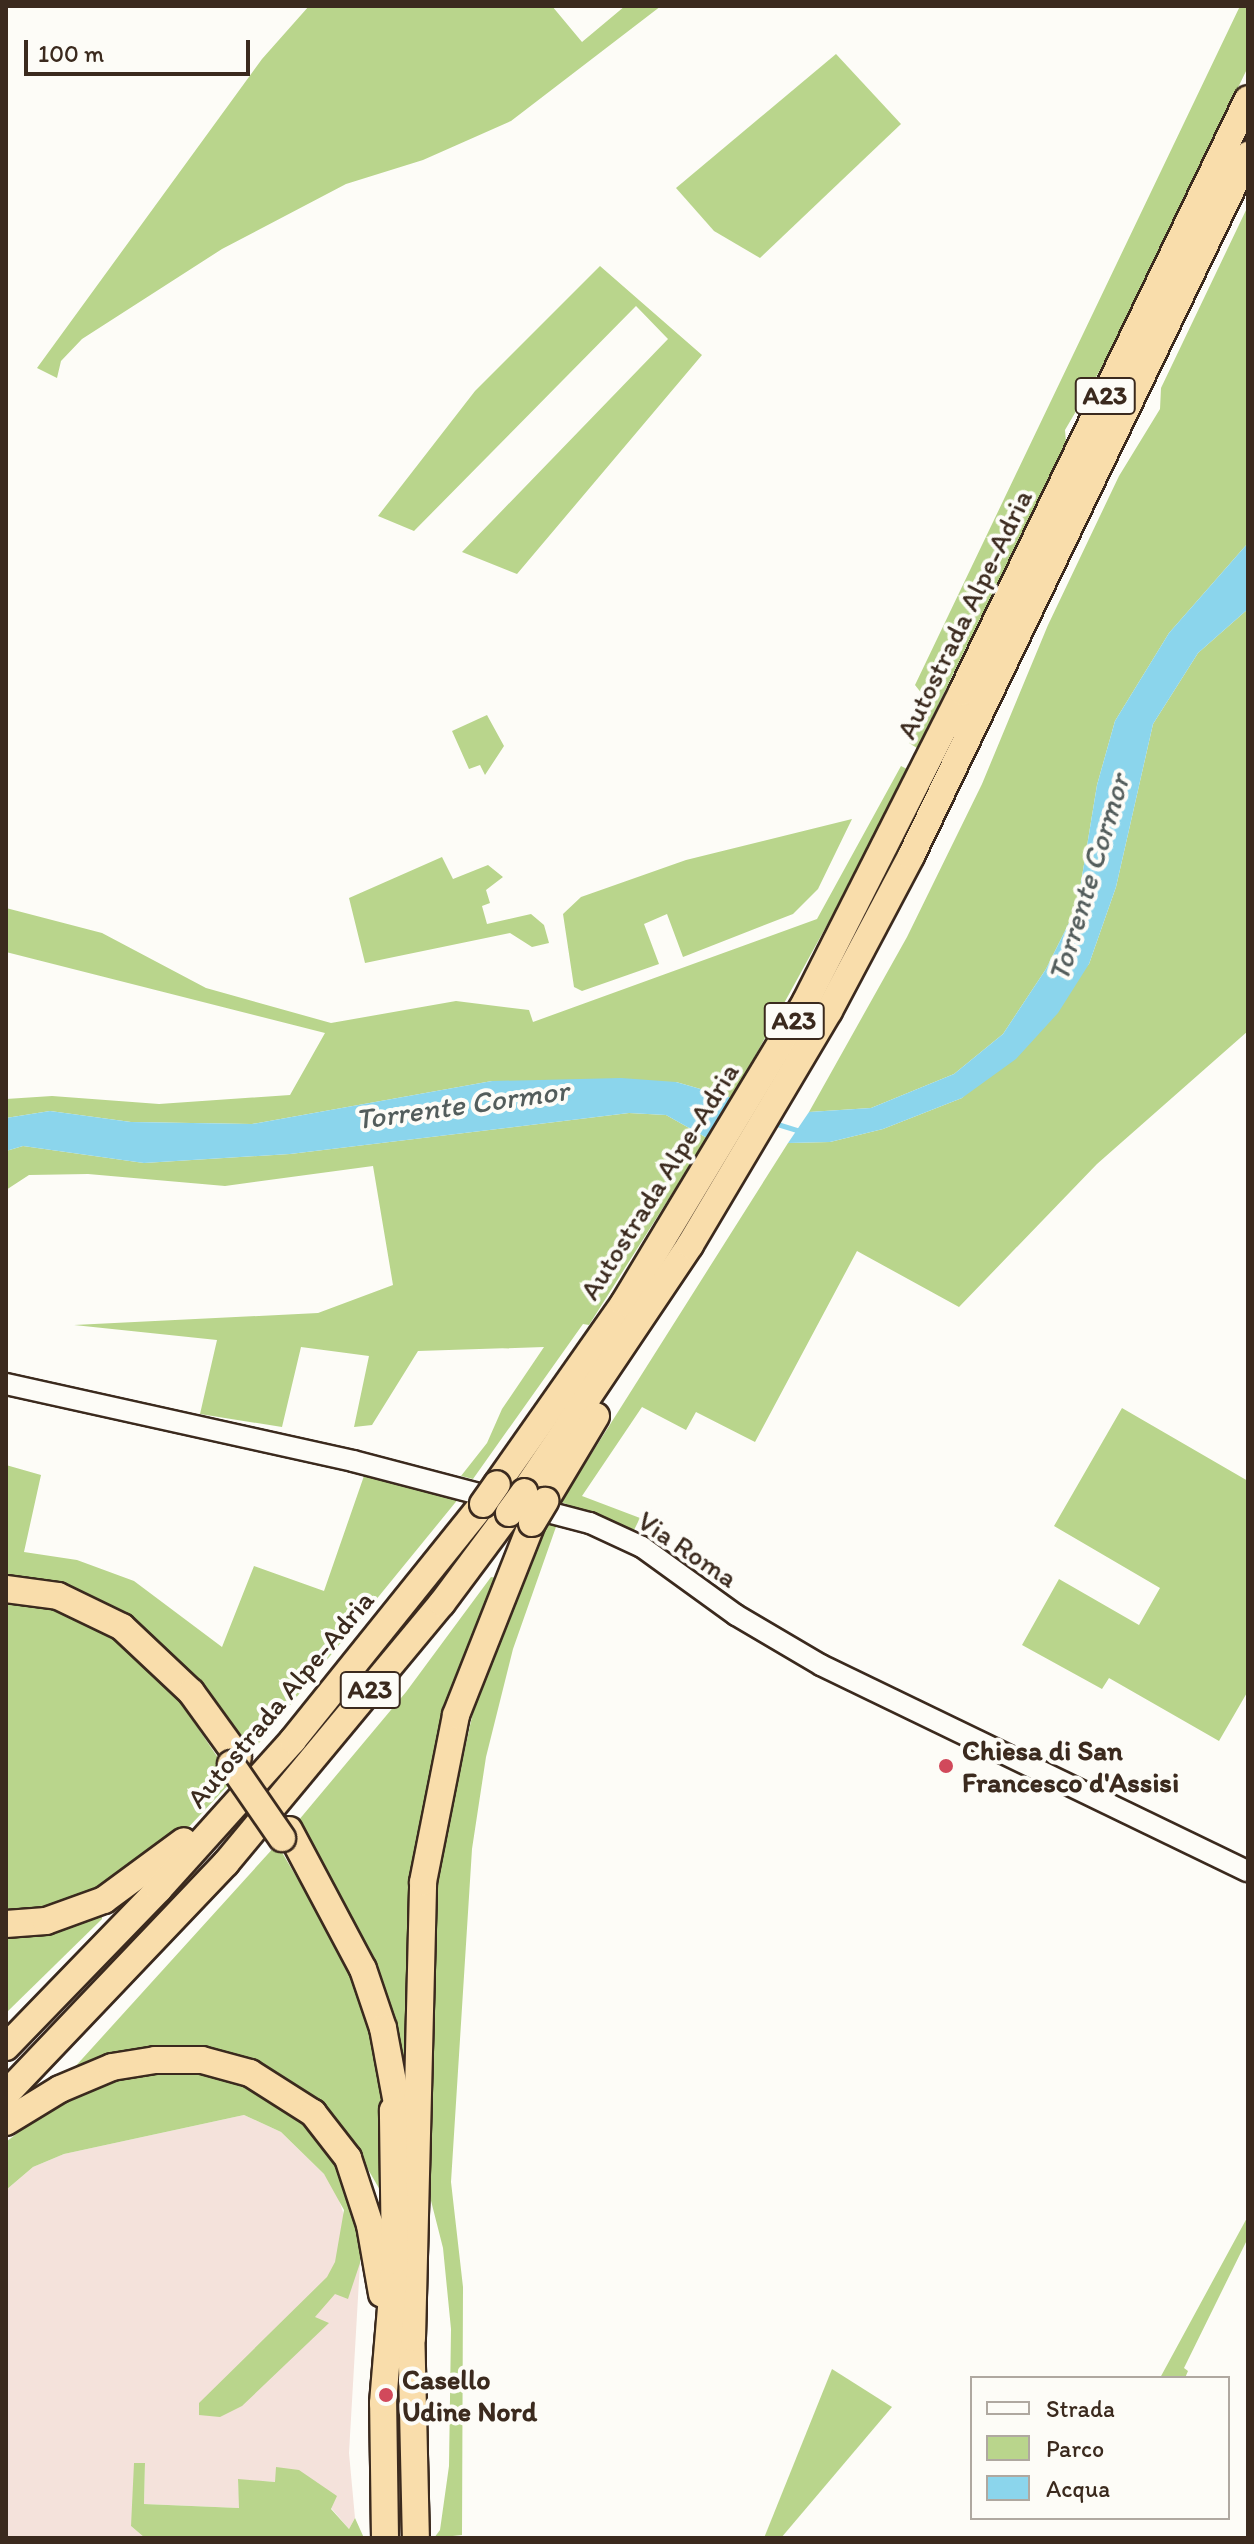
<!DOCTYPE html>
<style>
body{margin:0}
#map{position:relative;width:1254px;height:2544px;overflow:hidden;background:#fdfcf7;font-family:Itim,sans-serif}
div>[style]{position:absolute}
.built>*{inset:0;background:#f4e2db}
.green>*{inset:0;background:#b9d58c}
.water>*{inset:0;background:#8bd5ec}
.stream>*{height:5px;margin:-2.5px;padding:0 2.5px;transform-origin:2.5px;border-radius:2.5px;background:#8bd5ec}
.roads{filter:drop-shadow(2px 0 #3b2a1e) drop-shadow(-2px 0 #3b2a1e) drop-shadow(0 2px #3b2a1e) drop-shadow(0 -2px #3b2a1e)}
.secondary>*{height:20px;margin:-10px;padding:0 10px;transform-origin:10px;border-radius:10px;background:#fdfcf7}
.highway>*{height:26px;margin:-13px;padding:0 13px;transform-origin:13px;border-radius:13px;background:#f9ddab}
.bridges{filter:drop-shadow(2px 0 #3b2a1e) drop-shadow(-2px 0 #3b2a1e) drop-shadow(0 2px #3b2a1e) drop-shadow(0 -2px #3b2a1e)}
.highway-bridge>*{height:26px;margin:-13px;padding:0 13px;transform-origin:13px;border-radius:13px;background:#f9ddab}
.dots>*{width:22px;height:22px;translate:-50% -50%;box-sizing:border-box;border:4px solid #fdfcf7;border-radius:50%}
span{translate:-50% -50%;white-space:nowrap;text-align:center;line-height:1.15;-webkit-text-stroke:8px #fdfcf7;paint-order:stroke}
.shield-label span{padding:2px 6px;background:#fdfcf7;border:2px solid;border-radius:6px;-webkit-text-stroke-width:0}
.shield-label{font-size:26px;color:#3b2a1e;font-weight:700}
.street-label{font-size:28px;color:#3b2a1e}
.poi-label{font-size:28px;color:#3b2a1e;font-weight:700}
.left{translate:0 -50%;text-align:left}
.water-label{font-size:30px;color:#535d5c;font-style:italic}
.frame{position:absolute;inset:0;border:8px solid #3b2a1e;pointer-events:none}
.legend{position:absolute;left:970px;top:2376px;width:260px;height:144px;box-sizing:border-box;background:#fdfcf7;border:2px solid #afa8a0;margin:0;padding:10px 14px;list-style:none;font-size:24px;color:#3b2a1e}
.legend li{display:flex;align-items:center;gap:16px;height:40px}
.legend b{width:40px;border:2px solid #afa8a0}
.scale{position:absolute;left:24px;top:40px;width:226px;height:36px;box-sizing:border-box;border:4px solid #3b2a1e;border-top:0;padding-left:10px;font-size:24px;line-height:28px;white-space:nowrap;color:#3b2a1e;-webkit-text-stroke:6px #fdfcf7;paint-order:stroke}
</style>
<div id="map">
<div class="built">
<div style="clip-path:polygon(244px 2115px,281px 2132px,324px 2174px,336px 2191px,360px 2263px,349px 2453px,355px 2518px,349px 2529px,331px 2508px,276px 2482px,238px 2480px,240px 2508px,144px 2504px,145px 2463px,131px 2526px,145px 2538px,6px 2538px,6px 2190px,33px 2167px,64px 2154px)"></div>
</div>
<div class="green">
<div style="clip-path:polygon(309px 6px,552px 6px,582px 42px,625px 6px,661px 6px,511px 121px,423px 160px,346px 184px,222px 249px,82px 339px,61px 361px,57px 378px,37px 368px,262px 59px)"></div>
<div style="clip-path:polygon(1240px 6px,1248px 6px,1248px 67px,1106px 360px,1065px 430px,1066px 443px,917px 748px,909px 743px,929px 703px,915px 685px)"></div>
<div style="clip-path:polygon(836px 54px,901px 124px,760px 258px,714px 231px,676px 188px)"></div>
<div style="clip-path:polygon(1248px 206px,1248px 543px,1169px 633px,1115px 721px,1097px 785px,1077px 907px,1046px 969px,1003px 1034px,954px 1074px,871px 1108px,809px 1112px,907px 937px,982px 784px,1048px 625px,1119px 476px,1160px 409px,1161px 388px)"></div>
<div style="clip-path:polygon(600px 266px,702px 355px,517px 574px,462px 552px,668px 339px,636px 306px,414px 531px,378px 516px,475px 391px)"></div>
<div style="clip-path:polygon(1248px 609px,1248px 1031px,1097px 1164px,959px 1307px,857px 1251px,755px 1442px,696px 1412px,686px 1430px,642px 1407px,582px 1496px,640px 1518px,634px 1530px,561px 1502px,788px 1143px,830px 1142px,883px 1129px,962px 1098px,1089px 964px,1116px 887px,1153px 724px,1198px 653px)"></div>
<div style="clip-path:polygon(487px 715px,504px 746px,485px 775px,480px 765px,469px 769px,452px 731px)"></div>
<div style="clip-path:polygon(901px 766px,907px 769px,833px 914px,732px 1098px,676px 1082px,492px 1081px,252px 1124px,131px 1122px,50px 1111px,6px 1118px,6px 1099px,52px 1096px,159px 1104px,290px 1095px,325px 1033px,6px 952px,6px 908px,102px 933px,206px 988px,331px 1023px,456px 1001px,529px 1010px,533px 1022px,817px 919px)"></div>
<div style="clip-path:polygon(852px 819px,818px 889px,793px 914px,683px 957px,667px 914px,644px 924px,659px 964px,582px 991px,574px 987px,563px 914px,581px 897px,686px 860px)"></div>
<div style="clip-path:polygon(442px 857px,453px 879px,488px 865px,503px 877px,486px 890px,490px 903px,482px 906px,487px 924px,531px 914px,544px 925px,549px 943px,532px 947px,510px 933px,365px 963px,349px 898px)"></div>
<div style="clip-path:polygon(629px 1113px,666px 1115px,707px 1138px,589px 1325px,583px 1324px,473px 1479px,461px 1476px,487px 1443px,502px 1409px,544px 1347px,418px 1351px,372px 1425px,354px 1427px,369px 1356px,301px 1347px,282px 1427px,200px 1414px,217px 1340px,74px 1325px,318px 1313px,393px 1285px,373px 1166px,225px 1186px,88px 1174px,29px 1175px,6px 1190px,6px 1151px,23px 1146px,144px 1163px,290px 1154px)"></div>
<div style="clip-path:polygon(1122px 1408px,1248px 1481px,1248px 1691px,1219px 1741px,1109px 1678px,1102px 1689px,1022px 1645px,1059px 1579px,1139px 1625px,1160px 1588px,1054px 1526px)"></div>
<div style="clip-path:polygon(6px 1465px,41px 1475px,24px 1552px,77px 1560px,134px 1581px,222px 1647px,254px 1566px,324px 1591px,365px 1473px,459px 1498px,251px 1753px,193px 1675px,143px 1627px,65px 1586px,6px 1580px)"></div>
<div style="clip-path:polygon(549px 1521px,557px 1524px,513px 1649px,486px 1757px,472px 1849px,451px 2182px,463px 2287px,462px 2535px,434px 2538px,440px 2530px,449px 2466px,451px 2329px,443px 2248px,427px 2185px,435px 1884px,477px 1694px)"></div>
<div style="clip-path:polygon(491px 1577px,497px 1578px,454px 1708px,407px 2088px,293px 1827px,406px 1692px)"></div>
<div style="clip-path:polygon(6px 1602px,46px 1606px,82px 1618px,116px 1639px,179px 1700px,233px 1780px,168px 1849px,82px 1905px,6px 1918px)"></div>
<div style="clip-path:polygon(277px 1844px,343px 1956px,360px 1998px,382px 2085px,388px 2150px,380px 2190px,351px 2140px,323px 2108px,294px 2084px,244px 2059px,73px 2069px)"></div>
<div style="clip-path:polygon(102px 1913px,102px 1919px,6px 2013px,6px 1934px)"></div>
<div style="clip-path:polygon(176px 2065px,244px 2078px,330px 2140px,362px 2229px,360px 2263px,348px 2299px,335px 2294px,315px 2317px,329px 2323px,242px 2406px,220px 2417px,199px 2415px,199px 2403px,327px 2277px,335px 2262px,344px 2210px,324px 2174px,281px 2132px,244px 2115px,64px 2154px,33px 2167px,6px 2190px,6px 2142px,43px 2113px,91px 2084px)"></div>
<div style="clip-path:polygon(1248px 2216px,1248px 2238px,1184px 2368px,1188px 2371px,1185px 2378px,1160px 2378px)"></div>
<div style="clip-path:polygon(832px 2369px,892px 2407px,781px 2538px,764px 2538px)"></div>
<div style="clip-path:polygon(134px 2463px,145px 2463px,144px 2504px,239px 2508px,238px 2479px,275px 2482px,276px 2467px,299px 2470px,337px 2496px,331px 2509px,349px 2529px,355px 2518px,364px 2538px,145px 2538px,131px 2526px)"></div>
</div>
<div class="water">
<div style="clip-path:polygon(1248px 543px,1248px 609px,1198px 653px,1153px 724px,1116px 887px,1089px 964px,1058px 1013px,1016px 1059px,962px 1098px,883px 1129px,830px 1142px,788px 1143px,809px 1112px,871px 1108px,954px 1074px,1003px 1034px,1046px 969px,1077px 907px,1097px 785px,1115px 721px,1169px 633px)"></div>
<div style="clip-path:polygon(621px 1078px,676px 1082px,732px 1098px,707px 1138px,666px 1115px,629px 1113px,290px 1154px,144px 1163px,23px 1146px,6px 1151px,6px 1118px,50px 1111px,131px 1122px,252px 1124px,492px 1081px)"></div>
</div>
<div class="stream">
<div style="left:774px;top:1123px;width:30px;rotate:17deg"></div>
</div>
<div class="roads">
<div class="secondary">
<div style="left:6px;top:1384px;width:355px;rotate:12.5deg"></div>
<div style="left:353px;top:1461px;width:245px;rotate:14.7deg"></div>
<div style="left:590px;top:1523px;width:57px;rotate:24.8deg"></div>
<div style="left:642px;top:1547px;width:116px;rotate:35.9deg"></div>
<div style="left:736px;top:1615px;width:99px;rotate:30.5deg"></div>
<div style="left:821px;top:1665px;width:474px;rotate:25.8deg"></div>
</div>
<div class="highway">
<div style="left:497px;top:1484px;width:221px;rotate:-54.9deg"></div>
<div style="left:624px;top:1303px;width:353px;rotate:-58.9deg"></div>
<div style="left:806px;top:1001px;width:346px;rotate:-63.2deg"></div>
<div style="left:962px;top:692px;width:658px;rotate:-64.25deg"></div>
<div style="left:524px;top:1492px;width:298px;rotate:-56.1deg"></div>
<div style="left:690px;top:1245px;width:272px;rotate:-59.3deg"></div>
<div style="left:829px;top:1011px;width:175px;rotate:-62.1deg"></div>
<div style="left:911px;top:856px;width:778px;rotate:-64.32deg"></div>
<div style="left:545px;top:1501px;width:99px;rotate:-59deg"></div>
<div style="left:6px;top:1589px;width:52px;rotate:7.7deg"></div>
<div style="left:58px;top:1596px;width:71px;rotate:25.8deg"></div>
<div style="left:122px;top:1627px;width:95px;rotate:43.3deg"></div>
<div style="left:191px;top:1692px;width:80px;rotate:54.1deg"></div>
<div style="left:289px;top:1830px;width:157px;rotate:62deg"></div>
<div style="left:363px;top:1969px;width:62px;rotate:71.3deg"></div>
<div style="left:383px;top:2028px;width:105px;rotate:79.5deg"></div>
<div style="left:6px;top:1924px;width:40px;rotate:-4.3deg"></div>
<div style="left:46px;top:1921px;width:62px;rotate:-19.9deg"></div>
<div style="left:104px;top:1900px;width:99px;rotate:-36.4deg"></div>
<div style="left:6px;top:2047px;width:220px;rotate:-45.9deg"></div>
<div style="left:159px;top:1889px;width:200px;rotate:-48deg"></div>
<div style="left:293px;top:1740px;width:303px;rotate:-51.2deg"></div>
<div style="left:6px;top:2094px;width:319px;rotate:-46.4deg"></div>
<div style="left:226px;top:1863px;width:338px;rotate:-50.3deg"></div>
<div style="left:442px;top:1603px;width:112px;rotate:-53.3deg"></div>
<div style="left:6px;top:2122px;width:63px;rotate:-31.4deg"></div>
<div style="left:60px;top:2089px;width:56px;rotate:-22.9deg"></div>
<div style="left:112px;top:2067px;width:44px;rotate:-9.2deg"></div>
<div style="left:155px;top:2060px;width:47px"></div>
<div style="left:202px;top:2060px;width:50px;rotate:15.2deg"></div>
<div style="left:250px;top:2073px;width:75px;rotate:32.4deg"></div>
<div style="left:313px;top:2113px;width:57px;rotate:52.1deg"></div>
<div style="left:348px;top:2158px;width:71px;rotate:71.8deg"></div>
<div style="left:370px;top:2225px;width:70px;rotate:80.1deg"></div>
<div style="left:411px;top:2322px;width:216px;rotate:88.7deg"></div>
<div style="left:412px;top:2338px;width:456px;rotate:-88.6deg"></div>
<div style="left:423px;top:1882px;width:170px;rotate:-78.8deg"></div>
<div style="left:456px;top:1715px;width:206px;rotate:-68.4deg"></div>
<div style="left:385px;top:2538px;width:135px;rotate:-90.8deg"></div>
<div style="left:383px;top:2403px;width:143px;rotate:-85.2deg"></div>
<div style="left:395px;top:2261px;width:151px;rotate:-90.8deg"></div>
</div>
</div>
<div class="bridges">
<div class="highway-bridge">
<div style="left:483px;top:1504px;width:24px;rotate:-55deg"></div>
<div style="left:509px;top:1513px;width:26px;rotate:-54deg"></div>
<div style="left:532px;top:1523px;width:26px;rotate:-59deg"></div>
<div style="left:231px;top:1764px;width:90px;rotate:55.4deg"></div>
</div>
</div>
<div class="dots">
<div style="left:946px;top:1766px;background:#d1495b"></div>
<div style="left:386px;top:2395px;background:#d1495b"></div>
</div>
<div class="shield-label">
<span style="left:1105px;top:396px">A23</span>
<span style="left:794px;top:1021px">A23</span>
<span style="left:370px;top:1690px">A23</span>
</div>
<div class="street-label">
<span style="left:964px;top:614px;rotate:-64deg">Autostrada Alpe-Adria</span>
<span style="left:659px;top:1181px;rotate:-58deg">Autostrada Alpe-Adria</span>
<span style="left:688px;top:1549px;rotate:34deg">Via Roma</span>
<span style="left:280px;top:1699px;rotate:-50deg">Autostrada Alpe-Adria</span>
</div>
<div class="poi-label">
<span class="left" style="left:962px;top:1766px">Chiesa di San<br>Francesco d'Assisi</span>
<span class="left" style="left:402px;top:2395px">Casello<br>Udine Nord</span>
</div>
<div class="water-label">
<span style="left:1089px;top:878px;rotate:-73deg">Torrente Cormor</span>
<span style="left:462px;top:1105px;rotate:-8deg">Torrente Cormor</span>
</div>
<div class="frame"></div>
<ul class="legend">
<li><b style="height:10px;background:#fdfcf7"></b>Strada</li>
<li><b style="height:22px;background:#b9d58c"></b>Parco</li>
<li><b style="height:22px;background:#8bd5ec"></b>Acqua</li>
</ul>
<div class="scale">100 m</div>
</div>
